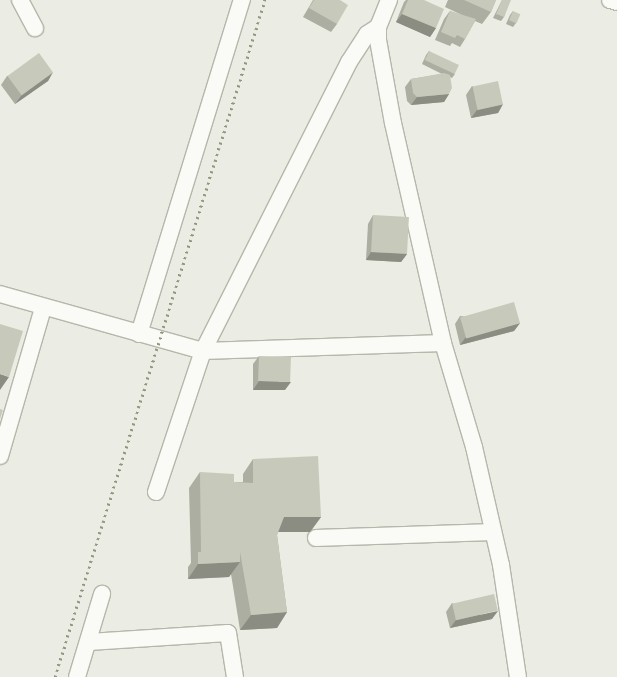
<!DOCTYPE html>
<style>
body{margin:0}
#map{position:relative;width:617px;height:677px;overflow:hidden;background:#ebece4;font-family:Karla,sans-serif}
div>[style]{position:absolute}
.roads{filter:drop-shadow(1px 0 #b5b7a9) drop-shadow(-1px 0 #b5b7a9) drop-shadow(0 1px #b5b7a9) drop-shadow(0 -1px #b5b7a9)}
.minor>*{height:16px;margin:-8px;padding:0 8px;transform-origin:8px;border-radius:8px;background:#fafaf7}
.rail>*{height:3px;margin-top:-1.5px;transform-origin:0;background:repeating-linear-gradient(90deg,#93967d 0 2px,transparent 0 6px)}
.wall>*{inset:0;background:#abaea1}
.shaded-wall>*{inset:0;background:#8b8d83}
.building>*{inset:0;background:#c7cabb;transform-origin:0 0}
span{translate:-50% -50%;white-space:nowrap;text-align:center;line-height:1.15;-webkit-text-stroke:3.5px #f9f9f4;paint-order:stroke}
</style>
<div id="map">
<div class="roads">
<div class="minor">
<div style="left:20px;top:0;width:32px;rotate:62deg"></div>
<div style="left:389px;top:0;width:29px;rotate:112deg"></div>
<div style="left:378px;top:27px;width:13px;rotate:90deg"></div>
<div style="left:378px;top:40px;width:84px;rotate:79.8deg"></div>
<div style="left:393px;top:123px;width:226px;rotate:77.2deg"></div>
<div style="left:443px;top:343px;width:109px;rotate:73.4deg"></div>
<div style="left:474px;top:447px;width:121px;rotate:77.1deg"></div>
<div style="left:501px;top:565px;width:113px;rotate:81.4deg"></div>
<div style="left:610px;top:0;width:7px;rotate:16deg"></div>
<div style="left:0;top:294px;width:211px;rotate:15.7deg"></div>
<div style="left:203px;top:351px;width:240px;rotate:-1.9deg"></div>
<div style="left:139px;top:334px;width:350px;rotate:-72.9deg"></div>
<div style="left:0;top:456px;width:154px;rotate:-73.8deg"></div>
<div style="left:156px;top:492px;width:149px;rotate:-71.6deg"></div>
<div style="left:203px;top:351px;width:324px;rotate:-63.2deg"></div>
<div style="left:349px;top:62px;width:33px;rotate:-57deg"></div>
<div style="left:367px;top:34px;width:13px;rotate:-32deg"></div>
<div style="left:316px;top:538px;width:177px;rotate:-1.9deg"></div>
<div style="left:89px;top:642px;width:139px;rotate:-3.7deg"></div>
<div style="left:228px;top:633px;width:45px;rotate:81deg"></div>
<div style="left:77px;top:677px;width:87px;rotate:-73.2deg"></div>
</div>
</div>
<div class="rail">
<div style="left:55px;top:677px;width:709px;rotate:-72.77deg"></div>
</div>
<div class="wall">
<div style="clip-path:polygon(313px 0,340px 0,337px 24px,331px 32px,303px 17px)"></div>
<div style="clip-path:polygon(406px 0,424px 0,436px 28px,430px 37px,396px 22px,404px 2px)"></div>
<div style="clip-path:polygon(448px 0,496px 0,491px 12px,482px 24px,475px 21px,465px 39px,460px 47px,452px 43px,450px 46px,435px 40px,444px 19px,450px 11px,464px 16px,445px 7px)"></div>
<div style="clip-path:polygon(502px 0,510px 0,504px 17px,501px 21px,493px 18px)"></div>
<div style="clip-path:polygon(513px 11px,516px 23px,513px 27px,506px 24px,510px 15px)"></div>
<div style="clip-path:polygon(429px 51px,455px 74px,452px 78px,450px 77px,449px 94px,444px 102px,411px 105px,407px 101px,405px 87px,411px 79px,442px 74px,422px 64px,426px 55px)"></div>
<div style="clip-path:polygon(53px 72px,48px 81px,15px 104px,1px 85px,7px 76px)"></div>
<div style="clip-path:polygon(472px 86px,503px 104px,498px 113px,471px 118px,466px 95px)"></div>
<div style="clip-path:polygon(373px 215px,407px 254px,401px 262px,366px 260px,368px 224px)"></div>
<div style="clip-path:polygon(460px 316px,520px 323px,514px 331px,460px 345px,455px 324px)"></div>
<div style="clip-path:polygon(259px 356px,285px 390px,253px 390px,253px 364px)"></div>
<div style="clip-path:polygon(253px 459px,321px 517px,310px 532px,278px 532px,277px 535px,287px 612px,277px 628px,240px 630px,231px 574px,229px 577px,188px 579px,188px 567px,191px 563px,189px 488px,200px 472px,234px 482px,243px 482px,243px 474px)"></div>
<div style="clip-path:polygon(452px 603px,492px 619px,450px 628px,446px 612px)"></div>
</div>
<div class="shaded-wall">
<div style="clip-path:polygon(402px 14px,436px 28px,430px 37px,396px 22px)"></div>
<div style="clip-path:polygon(53px 72px,48px 81px,15px 104px,21px 96px)"></div>
<div style="clip-path:polygon(449px 94px,444px 102px,411px 105px,417px 97px)"></div>
<div style="clip-path:polygon(503px 104px,498px 113px,471px 118px,477px 110px)"></div>
<div style="clip-path:polygon(371px 252px,407px 254px,401px 262px,366px 260px)"></div>
<div style="clip-path:polygon(520px 323px,514px 331px,460px 345px,466px 337px)"></div>
<div style="clip-path:polygon(0 374px,9px 377px,0 390px)"></div>
<div style="clip-path:polygon(259px 381px,291px 382px,285px 390px,253px 390px)"></div>
<div style="clip-path:polygon(284px 517px,321px 517px,310px 532px,274px 532px)"></div>
<div style="clip-path:polygon(240px 562px,229px 577px,188px 579px,198px 564px)"></div>
<div style="clip-path:polygon(498px 611px,492px 619px,450px 628px,456px 620px)"></div>
<div style="clip-path:polygon(287px 612px,277px 628px,240px 630px,251px 615px)"></div>
</div>
<div class="building">
<div style="clip-path:polygon(314px 0,340px 0,348px 5px,337px 24px,309px 8px)"></div>
<div style="clip-path:polygon(408px 0,424px 0,444px 9px,436px 28px,402px 14px)"></div>
<div style="clip-path:polygon(464px 0,496px 0,491px 12px)"></div>
<div style="clip-path:polygon(502px 0,511px 0,504px 17px,496px 14px)"></div>
<div style="clip-path:polygon(450px 11px,476px 19px,465px 39px,457px 35px,455px 38px,441px 32px)"></div>
<div style="left:513px;top:11px;width:8px;height:10px;rotate:23deg"></div>
<div style="left:429px;top:51px;width:33px;height:10px;rotate:25deg"></div>
<div style="left:39px;top:53px;width:24px;height:39px;rotate:54deg"></div>
<div style="clip-path:polygon(444px 73px,450px 75px,452px 88px,449px 94px,417px 97px,413px 93px,411px 79px)"></div>
<div style="left:498px;top:81px;width:24px;height:26px;rotate:78deg"></div>
<div style="left:373px;top:215px;width:36px;height:37px;rotate:3deg"></div>
<div style="left:514px;top:302px;width:22px;height:56px;rotate:74deg"></div>
<div style="clip-path:polygon(0 324px,23px 331px,9px 377px,0 374px)"></div>
<div style="left:259px;top:356px;width:32px;height:25px;rotate:2deg"></div>
<div style="clip-path:polygon(0 409px,3px 410px,0 419px)"></div>
<div style="clip-path:polygon(318px 456px,321px 517px,284px 517px,277px 535px,287px 612px,251px 615px,240px 552px,240px 562px,198px 564px,198px 552px,201px 552px,200px 472px,234px 474px,234px 482px,253px 483px,253px 459px)"></div>
<div style="left:494px;top:594px;width:17px;height:43px;rotate:77deg"></div>
</div>
</div>
